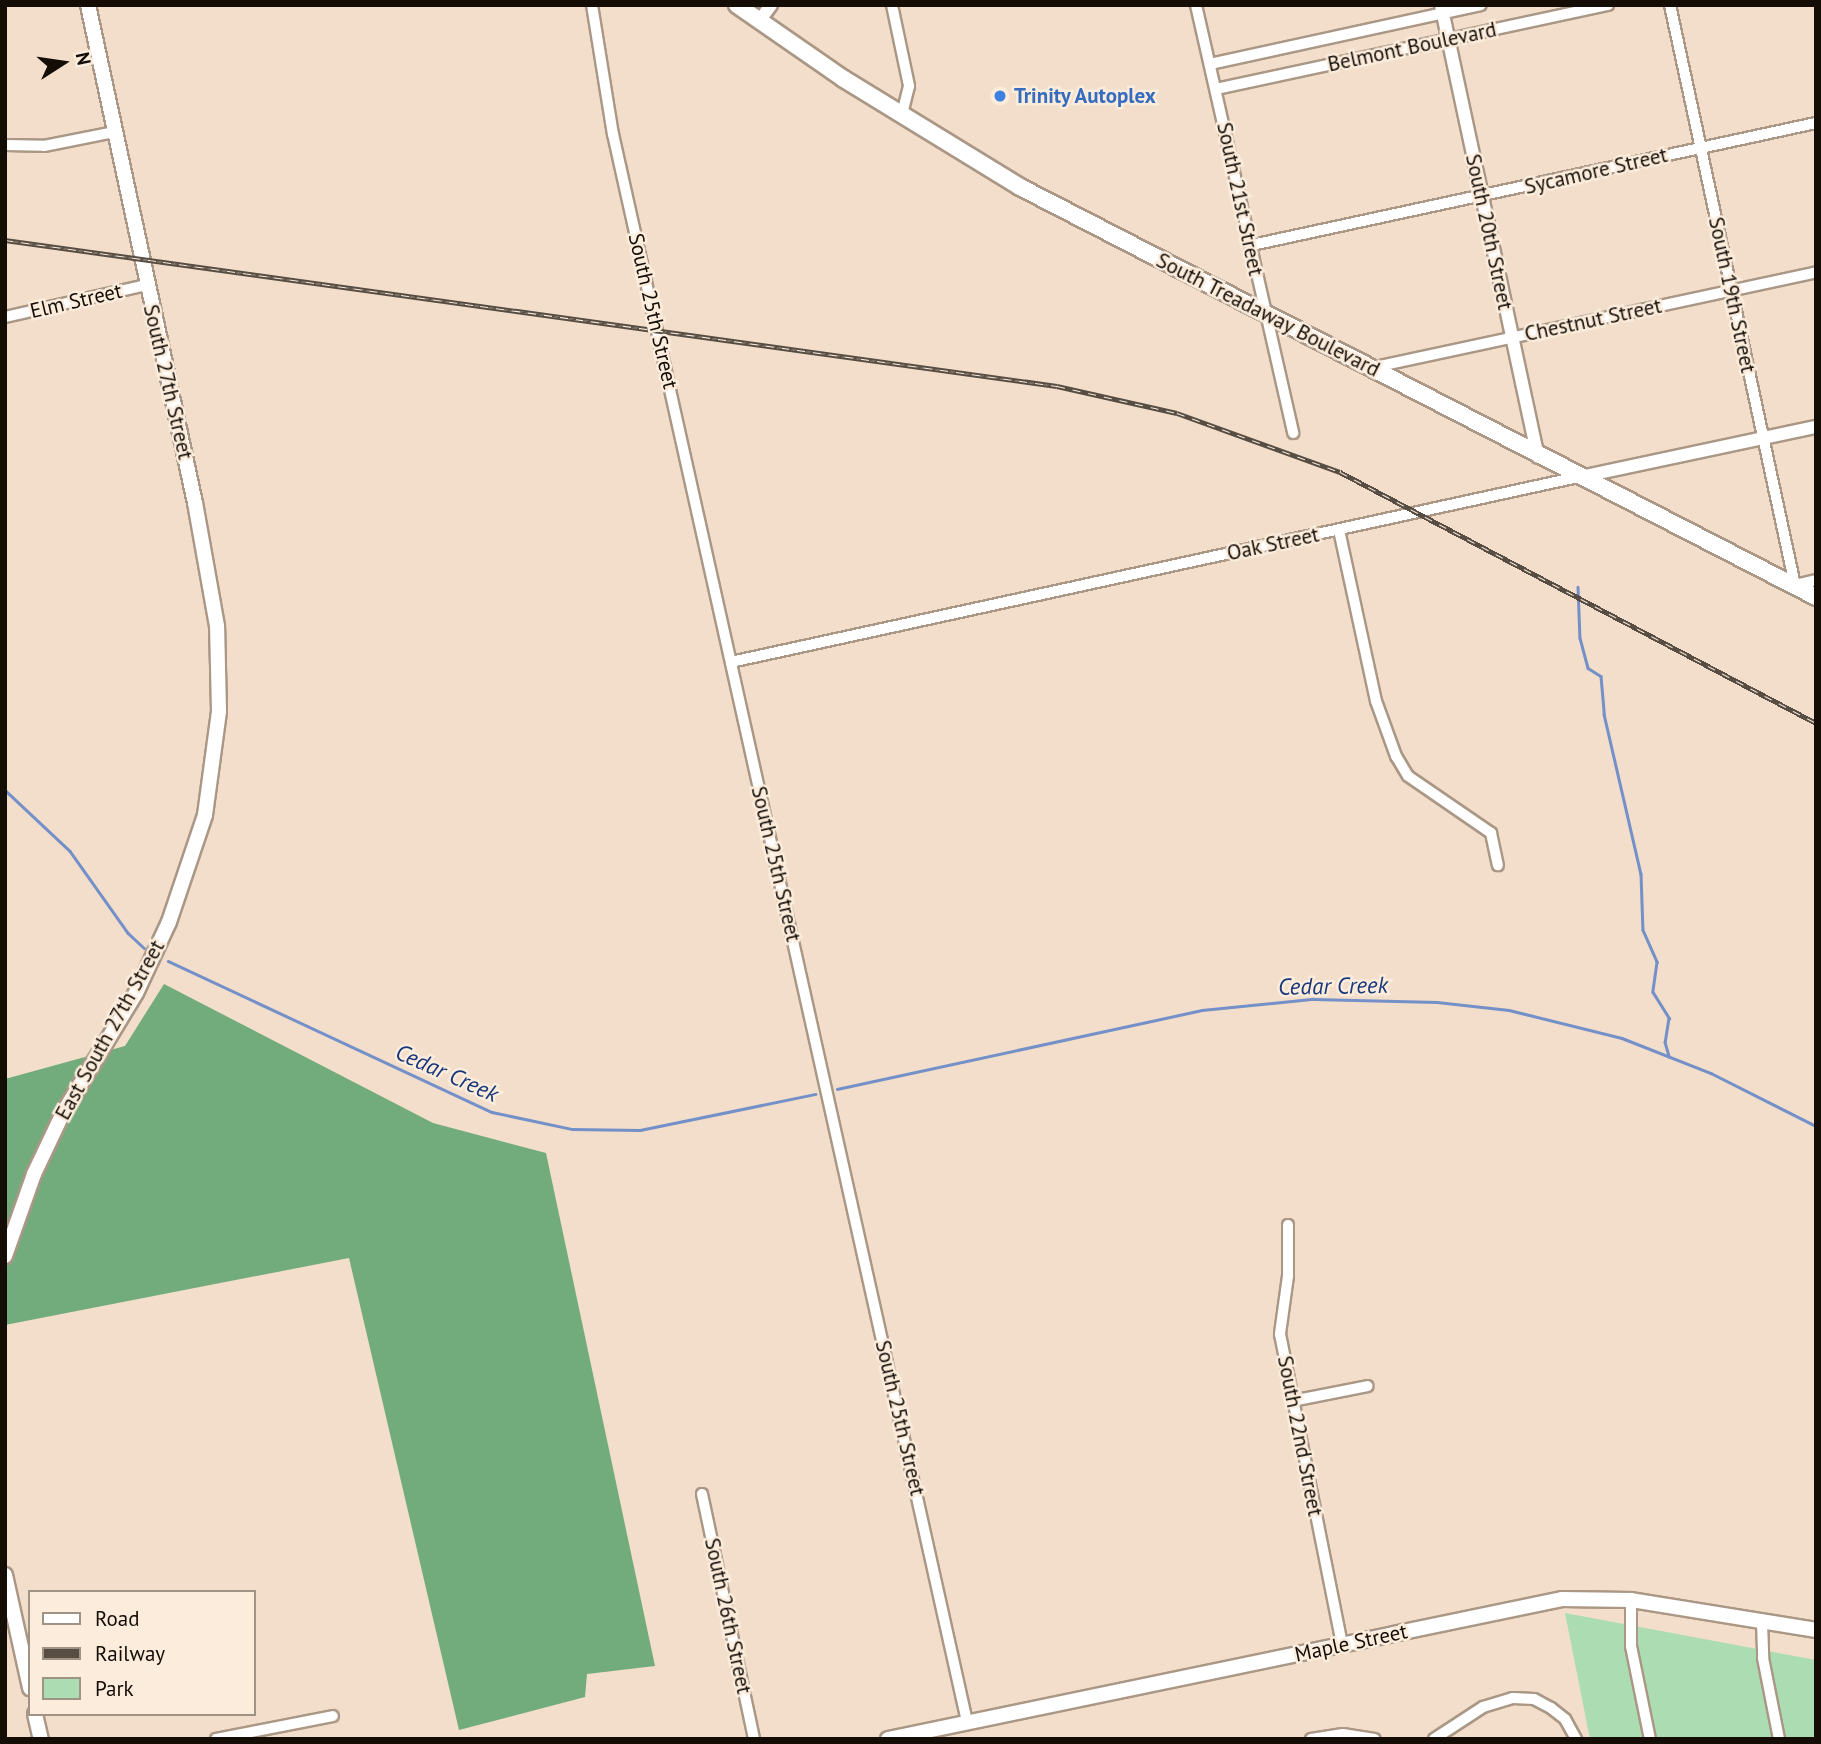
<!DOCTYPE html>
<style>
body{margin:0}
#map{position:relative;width:1821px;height:1744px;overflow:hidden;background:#f2deca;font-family:"PT Sans",sans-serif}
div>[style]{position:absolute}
.green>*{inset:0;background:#abdcb2}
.forest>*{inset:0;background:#73ac7c}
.stream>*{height:2.5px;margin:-1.25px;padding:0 1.25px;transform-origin:1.25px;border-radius:1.25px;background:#7490c9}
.roads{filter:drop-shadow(2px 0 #aa9785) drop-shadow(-2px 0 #aa9785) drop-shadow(0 2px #aa9785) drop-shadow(0 -2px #aa9785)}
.minor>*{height:10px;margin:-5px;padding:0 5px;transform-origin:5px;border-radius:5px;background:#fff}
.tertiary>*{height:12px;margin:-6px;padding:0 6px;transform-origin:6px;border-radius:6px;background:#fff}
.secondary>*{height:14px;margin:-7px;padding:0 7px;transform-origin:7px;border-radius:7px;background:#fff}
.primary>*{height:16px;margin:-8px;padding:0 8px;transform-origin:8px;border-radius:8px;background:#fff}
.rail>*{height:5px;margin-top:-2.5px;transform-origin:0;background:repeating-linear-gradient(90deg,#fcecdc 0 8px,#574d42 0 16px);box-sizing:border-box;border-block:2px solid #574d42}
.dots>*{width:19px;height:19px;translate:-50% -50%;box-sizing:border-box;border:4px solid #fcecdc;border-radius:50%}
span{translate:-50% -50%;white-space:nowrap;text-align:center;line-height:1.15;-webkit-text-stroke:5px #fcecdc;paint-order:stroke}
.street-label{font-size:21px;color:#130d06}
.shop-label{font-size:21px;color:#366cbe;font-weight:700}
.left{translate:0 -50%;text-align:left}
.water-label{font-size:23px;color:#19377b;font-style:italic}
.frame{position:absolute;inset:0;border:7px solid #130d06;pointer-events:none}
.legend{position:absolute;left:28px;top:1590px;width:228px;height:126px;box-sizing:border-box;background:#fcecdc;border:2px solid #9f9386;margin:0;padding:9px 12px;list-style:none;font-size:21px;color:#130d06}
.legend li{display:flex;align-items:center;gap:14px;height:35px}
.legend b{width:35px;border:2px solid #9f9386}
.north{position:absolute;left:28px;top:28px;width:70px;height:70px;-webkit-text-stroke:5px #fcecdc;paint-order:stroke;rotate:78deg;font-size:19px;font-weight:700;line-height:28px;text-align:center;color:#130d06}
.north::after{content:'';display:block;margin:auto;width:24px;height:32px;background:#130d06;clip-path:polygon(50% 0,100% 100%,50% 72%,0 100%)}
</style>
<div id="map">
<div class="green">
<div style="clip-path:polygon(1565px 1613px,1816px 1660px,1816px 1739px,1590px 1739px)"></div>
</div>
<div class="forest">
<div style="clip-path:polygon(164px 984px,433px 1123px,546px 1153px,655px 1666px,587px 1674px,585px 1697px,459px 1730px,349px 1258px,5px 1325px,5px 1079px,125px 1046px)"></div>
</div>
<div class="stream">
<div style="left:1578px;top:587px;width:51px;rotate:87.8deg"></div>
<div style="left:1580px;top:638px;width:31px;rotate:75deg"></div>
<div style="left:1588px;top:668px;width:15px;rotate:32deg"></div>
<div style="left:1601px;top:676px;width:38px;rotate:85deg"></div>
<div style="left:1604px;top:714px;width:164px;rotate:77deg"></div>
<div style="left:1641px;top:874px;width:56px;rotate:88deg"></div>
<div style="left:1643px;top:930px;width:35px;rotate:66deg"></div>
<div style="left:1657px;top:962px;width:30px;rotate:98deg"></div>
<div style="left:1653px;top:992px;width:31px;rotate:58deg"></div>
<div style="left:1669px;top:1018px;width:24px;rotate:99deg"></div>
<div style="left:1665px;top:1042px;width:15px;rotate:74deg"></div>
<div style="left:5px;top:790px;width:89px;rotate:43.2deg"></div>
<div style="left:70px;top:851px;width:100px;rotate:54.7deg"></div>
<div style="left:128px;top:933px;width:22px;rotate:43deg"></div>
<div style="left:168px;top:961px;width:357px;rotate:25deg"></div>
<div style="left:492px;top:1112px;width:82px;rotate:12deg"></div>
<div style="left:572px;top:1129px;width:68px;rotate:0.8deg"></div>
<div style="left:640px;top:1130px;width:179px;rotate:-11.6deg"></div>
<div style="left:837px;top:1089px;width:373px;rotate:-12.2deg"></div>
<div style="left:1202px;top:1010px;width:112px;rotate:-5.7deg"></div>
<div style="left:1313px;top:999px;width:124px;rotate:1.4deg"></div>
<div style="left:1437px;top:1002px;width:72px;rotate:6.3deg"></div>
<div style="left:1509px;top:1010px;width:116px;rotate:13.9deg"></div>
<div style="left:1622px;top:1038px;width:96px;rotate:21.5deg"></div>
<div style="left:1711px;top:1073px;width:118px;rotate:26.8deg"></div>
</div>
<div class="roads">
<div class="minor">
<div style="left:592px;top:5px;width:131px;rotate:80.8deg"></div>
<div style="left:613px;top:134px;width:1627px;rotate:77.43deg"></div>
<div style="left:892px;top:5px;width:83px;rotate:78.1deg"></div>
<div style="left:909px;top:86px;width:29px;rotate:104deg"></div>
<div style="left:1196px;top:5px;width:439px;rotate:77.2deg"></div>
<div style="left:1670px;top:5px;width:593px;rotate:77.84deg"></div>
<div style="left:1795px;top:585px;width:22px;rotate:-13deg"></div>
<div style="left:1210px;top:64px;width:277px;rotate:-12.3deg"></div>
<div style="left:1216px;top:89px;width:401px;rotate:-12.1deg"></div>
<div style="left:5px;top:145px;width:39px;rotate:1deg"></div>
<div style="left:44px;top:146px;width:71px;rotate:-11.3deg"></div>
<div style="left:1252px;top:245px;width:577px;rotate:-12.21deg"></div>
<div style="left:5px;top:317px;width:145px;rotate:-12.8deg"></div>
<div style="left:1370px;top:368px;width:456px;rotate:-12.1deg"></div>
<div style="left:1339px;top:530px;width:175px;rotate:77.8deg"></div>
<div style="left:1376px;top:701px;width:59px;rotate:70deg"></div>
<div style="left:1396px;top:756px;width:23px;rotate:59deg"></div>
<div style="left:1408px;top:776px;width:101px;rotate:34.5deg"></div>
<div style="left:1491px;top:833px;width:33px;rotate:78deg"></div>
<div style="left:731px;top:662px;width:867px;rotate:-12.32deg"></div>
<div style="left:1288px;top:1225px;width:51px;rotate:90deg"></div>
<div style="left:1288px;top:1276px;width:59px;rotate:97.9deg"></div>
<div style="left:1280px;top:1334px;width:317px;rotate:78.7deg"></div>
<div style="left:1292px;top:1401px;width:77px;rotate:-11.2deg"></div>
<div style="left:702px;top:1494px;width:250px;rotate:78deg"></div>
<div style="left:1631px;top:1600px;width:46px;rotate:90deg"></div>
<div style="left:1631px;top:1646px;width:95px;rotate:78.5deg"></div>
<div style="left:1762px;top:1622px;width:36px;rotate:88deg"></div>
<div style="left:1763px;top:1658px;width:83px;rotate:78.8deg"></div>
<div style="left:216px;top:1739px;width:119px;rotate:-11.1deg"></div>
<div style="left:1311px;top:1739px;width:32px;rotate:-9deg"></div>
<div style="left:1343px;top:1734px;width:32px;rotate:9deg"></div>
<div style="left:1434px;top:1739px;width:59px;rotate:-33.1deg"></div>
<div style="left:1483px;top:1707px;width:31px;rotate:-17deg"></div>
<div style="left:1513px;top:1698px;width:21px;rotate:3deg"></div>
<div style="left:1534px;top:1699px;width:19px;rotate:28deg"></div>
<div style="left:1551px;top:1708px;width:18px;rotate:38deg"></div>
<div style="left:1565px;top:1719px;width:23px;rotate:61deg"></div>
</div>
<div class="tertiary">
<div style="left:1441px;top:5px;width:462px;rotate:77.9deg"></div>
<div style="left:760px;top:20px;width:19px;rotate:-54deg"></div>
<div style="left:1580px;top:477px;width:241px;rotate:-12deg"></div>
</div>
<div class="secondary">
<div style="left:5px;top:1256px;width:87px;rotate:-70.5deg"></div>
<div style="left:34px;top:1174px;width:68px;rotate:-64.6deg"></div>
<div style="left:63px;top:1113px;width:140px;rotate:-58.7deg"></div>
<div style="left:136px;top:993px;width:78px;rotate:-65.1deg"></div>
<div style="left:169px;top:922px;width:113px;rotate:-71.4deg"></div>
<div style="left:205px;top:815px;width:105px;rotate:-82.3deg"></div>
<div style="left:219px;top:711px;width:85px;rotate:-91.3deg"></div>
<div style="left:217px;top:626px;width:125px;rotate:-100.1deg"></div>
<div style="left:195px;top:503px;width:509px;rotate:-102.13deg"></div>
<div style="left:5px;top:1575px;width:116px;rotate:77.5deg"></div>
<div style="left:35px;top:1714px;width:26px;rotate:77deg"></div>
<div style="left:888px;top:1739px;width:688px;rotate:-11.73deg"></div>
<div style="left:1562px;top:1599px;width:69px;rotate:0.8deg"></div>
<div style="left:1631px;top:1600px;width:187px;rotate:9.2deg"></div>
</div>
<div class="primary">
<div style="left:737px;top:5px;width:130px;rotate:34.7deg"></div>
<div style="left:844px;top:79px;width:206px;rotate:31.5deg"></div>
<div style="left:1020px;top:187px;width:895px;rotate:27.25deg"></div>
</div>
</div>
<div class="rail">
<div style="left:5px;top:240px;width:1062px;rotate:7.9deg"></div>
<div style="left:1057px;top:386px;width:123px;rotate:12.7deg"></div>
<div style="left:1177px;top:413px;width:173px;rotate:19.9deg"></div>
<div style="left:1340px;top:472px;width:538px;rotate:27.8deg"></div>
</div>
<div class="dots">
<div style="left:1000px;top:96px;background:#3f7fe0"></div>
</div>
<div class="street-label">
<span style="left:1412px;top:47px;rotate:-12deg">Belmont Boulevard</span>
<span style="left:1596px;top:171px;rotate:-13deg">Sycamore Street</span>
<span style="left:1240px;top:199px;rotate:78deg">South 21st Street</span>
<span style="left:1489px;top:232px;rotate:78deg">South 20th Street</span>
<span style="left:1732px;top:295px;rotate:78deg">South 19th Street</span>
<span style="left:76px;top:301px;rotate:-13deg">Elm Street</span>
<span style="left:653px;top:311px;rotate:77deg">South 25th Street</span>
<span style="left:1268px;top:315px;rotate:27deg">South Treadaway Boulevard</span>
<span style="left:1593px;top:320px;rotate:-12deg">Chestnut Street</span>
<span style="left:168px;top:382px;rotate:77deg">South 27th Street</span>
<span style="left:1273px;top:544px;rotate:-12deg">Oak Street</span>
<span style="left:776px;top:864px;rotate:77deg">South 25th Street</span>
<span style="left:110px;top:1030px;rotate:-61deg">East South 27th Street</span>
<span style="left:900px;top:1418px;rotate:77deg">South 25th Street</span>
<span style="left:1300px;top:1436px;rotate:79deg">South 22nd Street</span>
<span style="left:728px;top:1616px;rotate:78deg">South 26th Street</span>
<span style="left:1351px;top:1643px;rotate:-12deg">Maple Street</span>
</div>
<div class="shop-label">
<span class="left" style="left:1014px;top:96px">Trinity Autoplex</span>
</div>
<div class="water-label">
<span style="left:1333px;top:986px;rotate:-1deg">Cedar Creek</span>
<span style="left:447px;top:1073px;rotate:24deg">Cedar Creek</span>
</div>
<div class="frame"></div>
<ul class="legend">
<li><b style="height:9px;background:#fff"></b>Road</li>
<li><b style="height:9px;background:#574d42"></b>Railway</li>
<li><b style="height:19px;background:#abdcb2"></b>Park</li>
</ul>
<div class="north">N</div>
</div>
